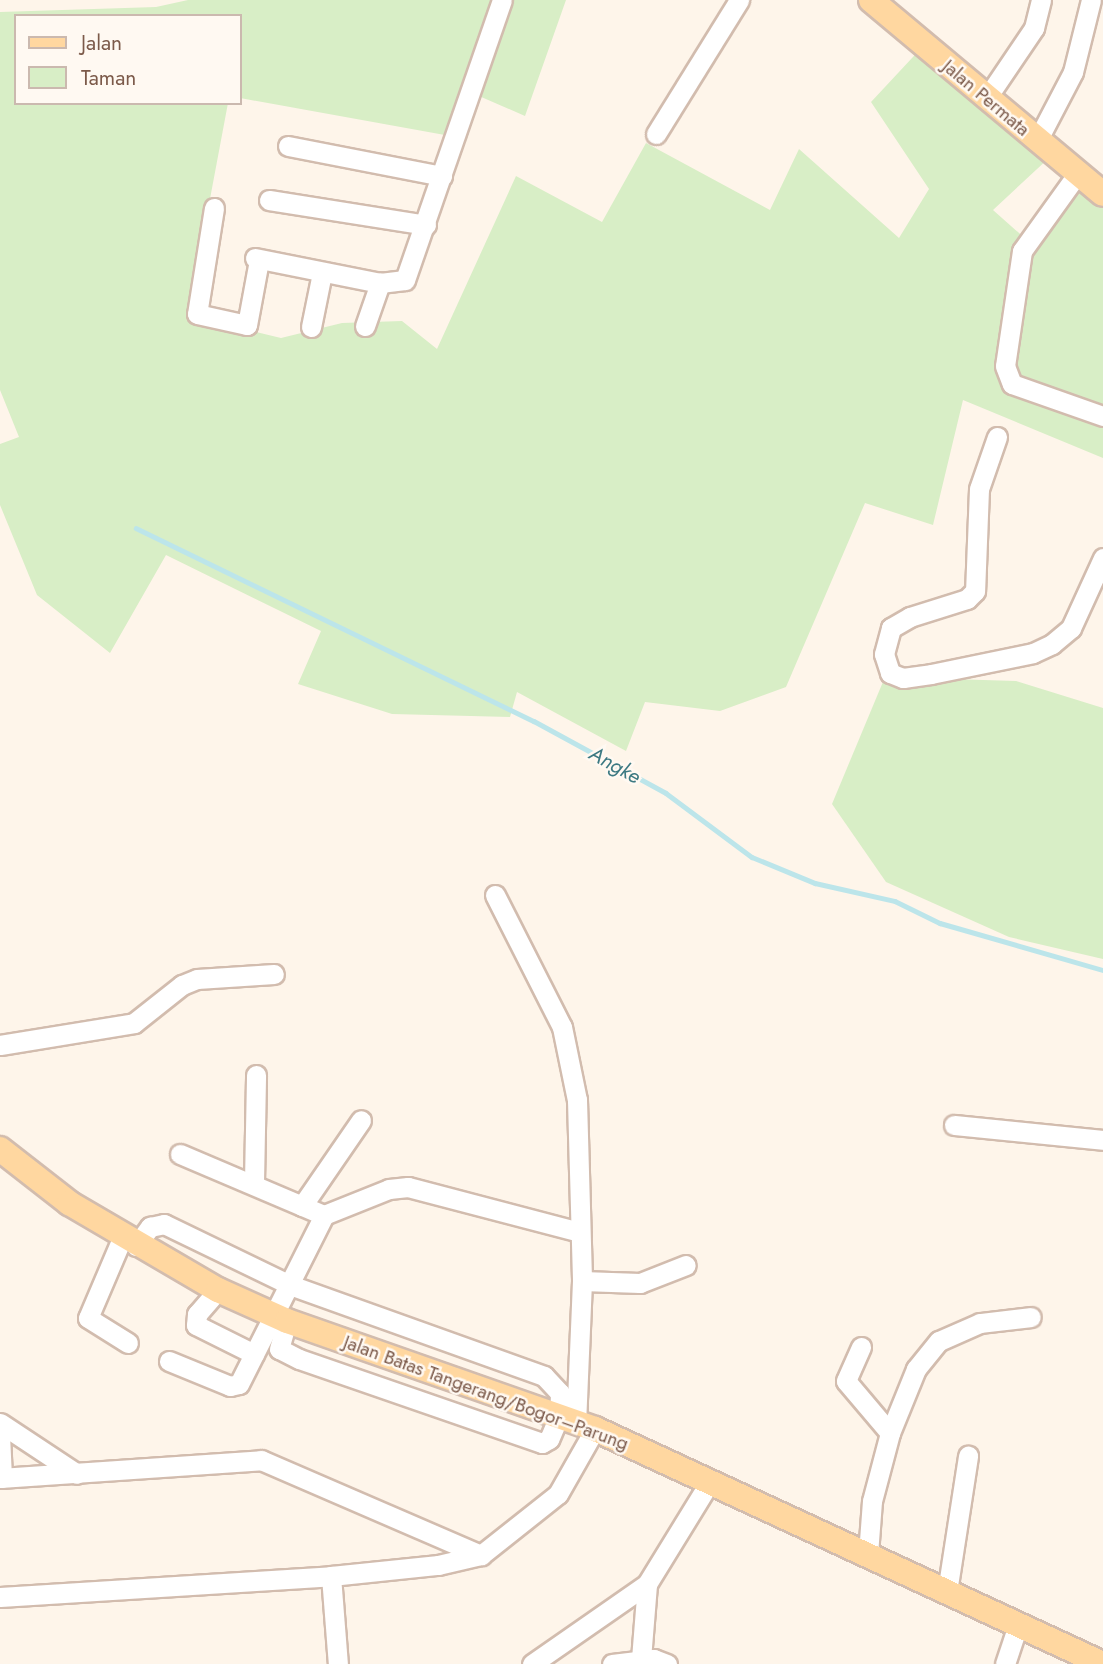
<!DOCTYPE html>
<meta charset="utf-8">
<style>
body{margin:0}
#map{position:relative;width:1103px;height:1664px;overflow:hidden;background:#fef5ea;font-family:Jost,sans-serif}
div>[style]{position:absolute}
.green>*{inset:0;background:#d8eec6}
.stream>*{height:4.5px;margin:-2.25px;padding:0 2.25px;transform-origin:2.25px;border-radius:2.25px;background:#bce5ea}
.roads{filter:drop-shadow(2px 0 #d2bcae) drop-shadow(-2px 0 #d2bcae) drop-shadow(0 2px #d2bcae) drop-shadow(0 -2px #d2bcae)}
.minor>*{height:19px;margin:-9.5px;padding:0 9.5px;transform-origin:9.5px;border-radius:9.5px;background:#fff}
.major>*{height:24px;margin:-12px;padding:0 12px;transform-origin:12px;border-radius:12px;background:#ffd7a0}
span{translate:-50% -50%;white-space:nowrap;text-align:center;line-height:1.15;-webkit-text-stroke:5px #fff9f2;paint-order:stroke}
.street-label{font-size:19px;color:#7c5a4a}
.water-label{font-size:21px;color:#3c7982;font-style:italic}
.legend{position:absolute;left:14px;top:14px;width:228px;height:91px;box-sizing:border-box;background:#fff9f2;border:2px solid #cbb9af;margin:0;padding:9px 12px;list-style:none;font-size:21px;color:#7c5a4a}
.legend li{display:flex;align-items:center;gap:14px;height:35px}
.legend b{width:35px;border:2px solid #cbb9af}
</style>
<div id="map">
<div class="green">
<div style="clip-path:polygon(188px 0,566px 0,525px 116px,479px 96px,467px 139px,240px 98px,240px 16px,16px 16px,16px 103px,228px 103px,188px 316px,281px 338px,342px 323px,402px 321px,437px 349px,516px 176px,602px 222px,646px 143px,770px 210px,799px 149px,899px 238px,929px 189px,871px 102px,926px 43px,1050px 157px,993px 210px,1028px 241px,1084px 188px,1103px 203px,1103px 458px,963px 400px,933px 525px,865px 503px,786px 687px,720px 711px,645px 702px,626px 751px,517px 692px,510px 717px,392px 714px,298px 684px,321px 631px,166px 555px,110px 653px,37px 595px,0 505px,0 444px,19px 437px,0 390px,0 12px,156px 7px)"></div>
<div style="clip-path:polygon(885px 677px,1016px 681px,1103px 708px,1103px 959px,1009px 937px,886px 882px,832px 804px)"></div>
</div>
<div class="stream">
<div style="left:136px;top:528px;width:442px;rotate:25.9deg"></div>
<div style="left:534px;top:721px;width:150px;rotate:28.6deg"></div>
<div style="left:666px;top:793px;width:107px;rotate:36.7deg"></div>
<div style="left:752px;top:857px;width:68px;rotate:22.4deg"></div>
<div style="left:815px;top:883px;width:82px;rotate:12.7deg"></div>
<div style="left:895px;top:901px;width:50px;rotate:26.1deg"></div>
<div style="left:940px;top:923px;width:170px;rotate:16.1deg"></div>
</div>
<div class="roads">
<div class="minor">
<div style="left:986px;top:99px;width:86px;rotate:-55.9deg"></div>
<div style="left:1034px;top:28px;width:29px;rotate:-76deg"></div>
<div style="left:656px;top:134px;width:158px;rotate:-58.2deg"></div>
<div style="left:1037px;top:141px;width:78px;rotate:-62.4deg"></div>
<div style="left:1073px;top:72px;width:74px;rotate:-76deg"></div>
<div style="left:288px;top:146px;width:157px;rotate:11deg"></div>
<div style="left:1078px;top:173px;width:96px;rotate:125.7deg"></div>
<div style="left:1022px;top:251px;width:116px;rotate:98.4deg"></div>
<div style="left:1005px;top:366px;width:19px;rotate:69deg"></div>
<div style="left:1012px;top:384px;width:96px;rotate:19.4deg"></div>
<div style="left:269px;top:200px;width:159px;rotate:9deg"></div>
<div style="left:214px;top:208px;width:107px;rotate:99.1deg"></div>
<div style="left:197px;top:314px;width:51px;rotate:12.4deg"></div>
<div style="left:247px;top:325px;width:66px;rotate:-79.5deg"></div>
<div style="left:255px;top:258px;width:127px;rotate:11.3deg"></div>
<div style="left:380px;top:283px;width:25px;rotate:-7deg"></div>
<div style="left:405px;top:280px;width:296px;rotate:-70.9deg"></div>
<div style="left:365px;top:326px;width:46px;rotate:-70.8deg"></div>
<div style="left:311px;top:327px;width:55px;rotate:-78.5deg"></div>
<div style="left:997px;top:437px;width:55px;rotate:109.1deg"></div>
<div style="left:979px;top:489px;width:102px;rotate:92.2deg"></div>
<div style="left:975px;top:591px;width:11px;rotate:135deg"></div>
<div style="left:967px;top:599px;width:60px;rotate:162.5deg"></div>
<div style="left:910px;top:617px;width:22px;rotate:150deg"></div>
<div style="left:891px;top:628px;width:27px;rotate:105deg"></div>
<div style="left:884px;top:654px;width:20px;rotate:72deg"></div>
<div style="left:890px;top:673px;width:14px;rotate:21deg"></div>
<div style="left:903px;top:678px;width:28px;rotate:-8deg"></div>
<div style="left:931px;top:674px;width:104px;rotate:-11.6deg"></div>
<div style="left:1033px;top:653px;width:21px;rotate:-25deg"></div>
<div style="left:1052px;top:644px;width:25px;rotate:-40deg"></div>
<div style="left:1071px;top:628px;width:77px;rotate:-65.4deg"></div>
<div style="left:495px;top:895px;width:148px;rotate:63.1deg"></div>
<div style="left:562px;top:1027px;width:75px;rotate:78.4deg"></div>
<div style="left:577px;top:1100px;width:181px;rotate:88.4deg"></div>
<div style="left:582px;top:1281px;width:142px;rotate:92.4deg"></div>
<div style="left:0;top:1045px;width:136px;rotate:-9.3deg"></div>
<div style="left:134px;top:1023px;width:61px;rotate:-38.4deg"></div>
<div style="left:182px;top:985px;width:16px;rotate:-22deg"></div>
<div style="left:197px;top:979px;width:77px;rotate:-3.7deg"></div>
<div style="left:954px;top:1125px;width:150px;rotate:5.7deg"></div>
<div style="left:180px;top:1154px;width:156px;rotate:23deg"></div>
<div style="left:254px;top:1182px;width:107px;rotate:-88.9deg"></div>
<div style="left:302px;top:1206px;width:104px;rotate:-55.5deg"></div>
<div style="left:123px;top:1236px;width:89px;rotate:113.1deg"></div>
<div style="left:88px;top:1318px;width:47px;rotate:32deg"></div>
<div style="left:136px;top:1246px;width:24px;rotate:-54deg"></div>
<div style="left:150px;top:1227px;width:14px;rotate:-12deg"></div>
<div style="left:164px;top:1224px;width:140px;rotate:25.8deg"></div>
<div style="left:290px;top:1285px;width:270px;rotate:19.7deg"></div>
<div style="left:544px;top:1376px;width:23px;rotate:47deg"></div>
<div style="left:560px;top:1393px;width:23px;rotate:92deg"></div>
<div style="left:559px;top:1416px;width:25px;rotate:113deg"></div>
<div style="left:549px;top:1439px;width:8px;rotate:150deg"></div>
<div style="left:542px;top:1443px;width:257px;rotate:-160.9deg"></div>
<div style="left:299px;top:1359px;width:22px;rotate:-153deg"></div>
<div style="left:279px;top:1349px;width:29px;rotate:-74deg"></div>
<div style="left:582px;top:1281px;width:58px;rotate:2deg"></div>
<div style="left:640px;top:1283px;width:49px;rotate:-21.4deg"></div>
<div style="left:218px;top:1290px;width:32px;rotate:131deg"></div>
<div style="left:197px;top:1314px;width:11px;rotate:95deg"></div>
<div style="left:196px;top:1325px;width:65px;rotate:26.6deg"></div>
<div style="left:861px;top:1347px;width:37px;rotate:114deg"></div>
<div style="left:846px;top:1381px;width:68px;rotate:49.8deg"></div>
<div style="left:890px;top:1433px;width:70px;rotate:104.8deg"></div>
<div style="left:872px;top:1501px;width:53px;rotate:94.3deg"></div>
<div style="left:169px;top:1361px;width:66px;rotate:22.3deg"></div>
<div style="left:230px;top:1386px;width:9px;rotate:-13deg"></div>
<div style="left:239px;top:1384px;width:189px;rotate:-63.3deg"></div>
<div style="left:324px;top:1215px;width:70px;rotate:-21.8deg"></div>
<div style="left:389px;top:1189px;width:19px;rotate:-6deg"></div>
<div style="left:408px;top:1187px;width:178px;rotate:14.7deg"></div>
<div style="left:0;top:1423px;width:92px;rotate:33.5deg"></div>
<div style="left:890px;top:1433px;width:69px;rotate:-67.9deg"></div>
<div style="left:916px;top:1369px;width:36px;rotate:-51deg"></div>
<div style="left:939px;top:1341px;width:45px;rotate:-23.7deg"></div>
<div style="left:980px;top:1323px;width:51px;rotate:-6.7deg"></div>
<div style="left:0;top:1435px;width:43px;rotate:87.3deg"></div>
<div style="left:0;top:1478px;width:262px;rotate:-3.9deg"></div>
<div style="left:261px;top:1460px;width:240px;rotate:23.4deg"></div>
<div style="left:331px;top:1576px;width:88px;rotate:85.5deg"></div>
<div style="left:947px;top:1592px;width:138px;rotate:-81.2deg"></div>
<div style="left:0;top:1597px;width:332px;rotate:-3.6deg"></div>
<div style="left:331px;top:1576px;width:108px;rotate:-5.9deg"></div>
<div style="left:438px;top:1565px;width:44px;rotate:-13.1deg"></div>
<div style="left:481px;top:1555px;width:98px;rotate:-38.4deg"></div>
<div style="left:558px;top:1494px;width:75px;rotate:-60.4deg"></div>
<div style="left:641px;top:1659px;width:75px;rotate:-85.4deg"></div>
<div style="left:532px;top:1664px;width:140px;rotate:-34.8deg"></div>
<div style="left:647px;top:1584px;width:122px;rotate:-58.4deg"></div>
<div style="left:612px;top:1664px;width:42px;rotate:-6.8deg"></div>
<div style="left:654px;top:1659px;width:14px;rotate:21deg"></div>
<div style="left:1005px;top:1664px;width:41px;rotate:-71.6deg"></div>
</div>
<div class="major">
<div style="left:871px;top:0;width:302px;rotate:39.9deg"></div>
<div style="left:0;top:1149px;width:88px;rotate:38deg"></div>
<div style="left:69px;top:1203px;width:173px;rotate:30.3deg"></div>
<div style="left:218px;top:1290px;width:76px;rotate:24.2deg"></div>
<div style="left:287px;top:1321px;width:326px;rotate:19.3deg"></div>
<div style="left:595px;top:1429px;width:560px;rotate:24.83deg"></div>
</div>
</div>
<div class="street-label">
<span style="left:986px;top:98px;rotate:40deg">Jalan Permata</span>
<span style="left:486px;top:1393px;rotate:20deg">Jalan Batas Tangerang/Bogor–Parung</span>
</div>
<div class="water-label">
<span style="left:615px;top:765px;rotate:29deg">Angke</span>
</div>
<ul class="legend">
<li><b style="height:9px;background:#ffd7a0"></b>Jalan</li>
<li><b style="height:19px;background:#d8eec6"></b>Taman</li>
</ul>
</div>
